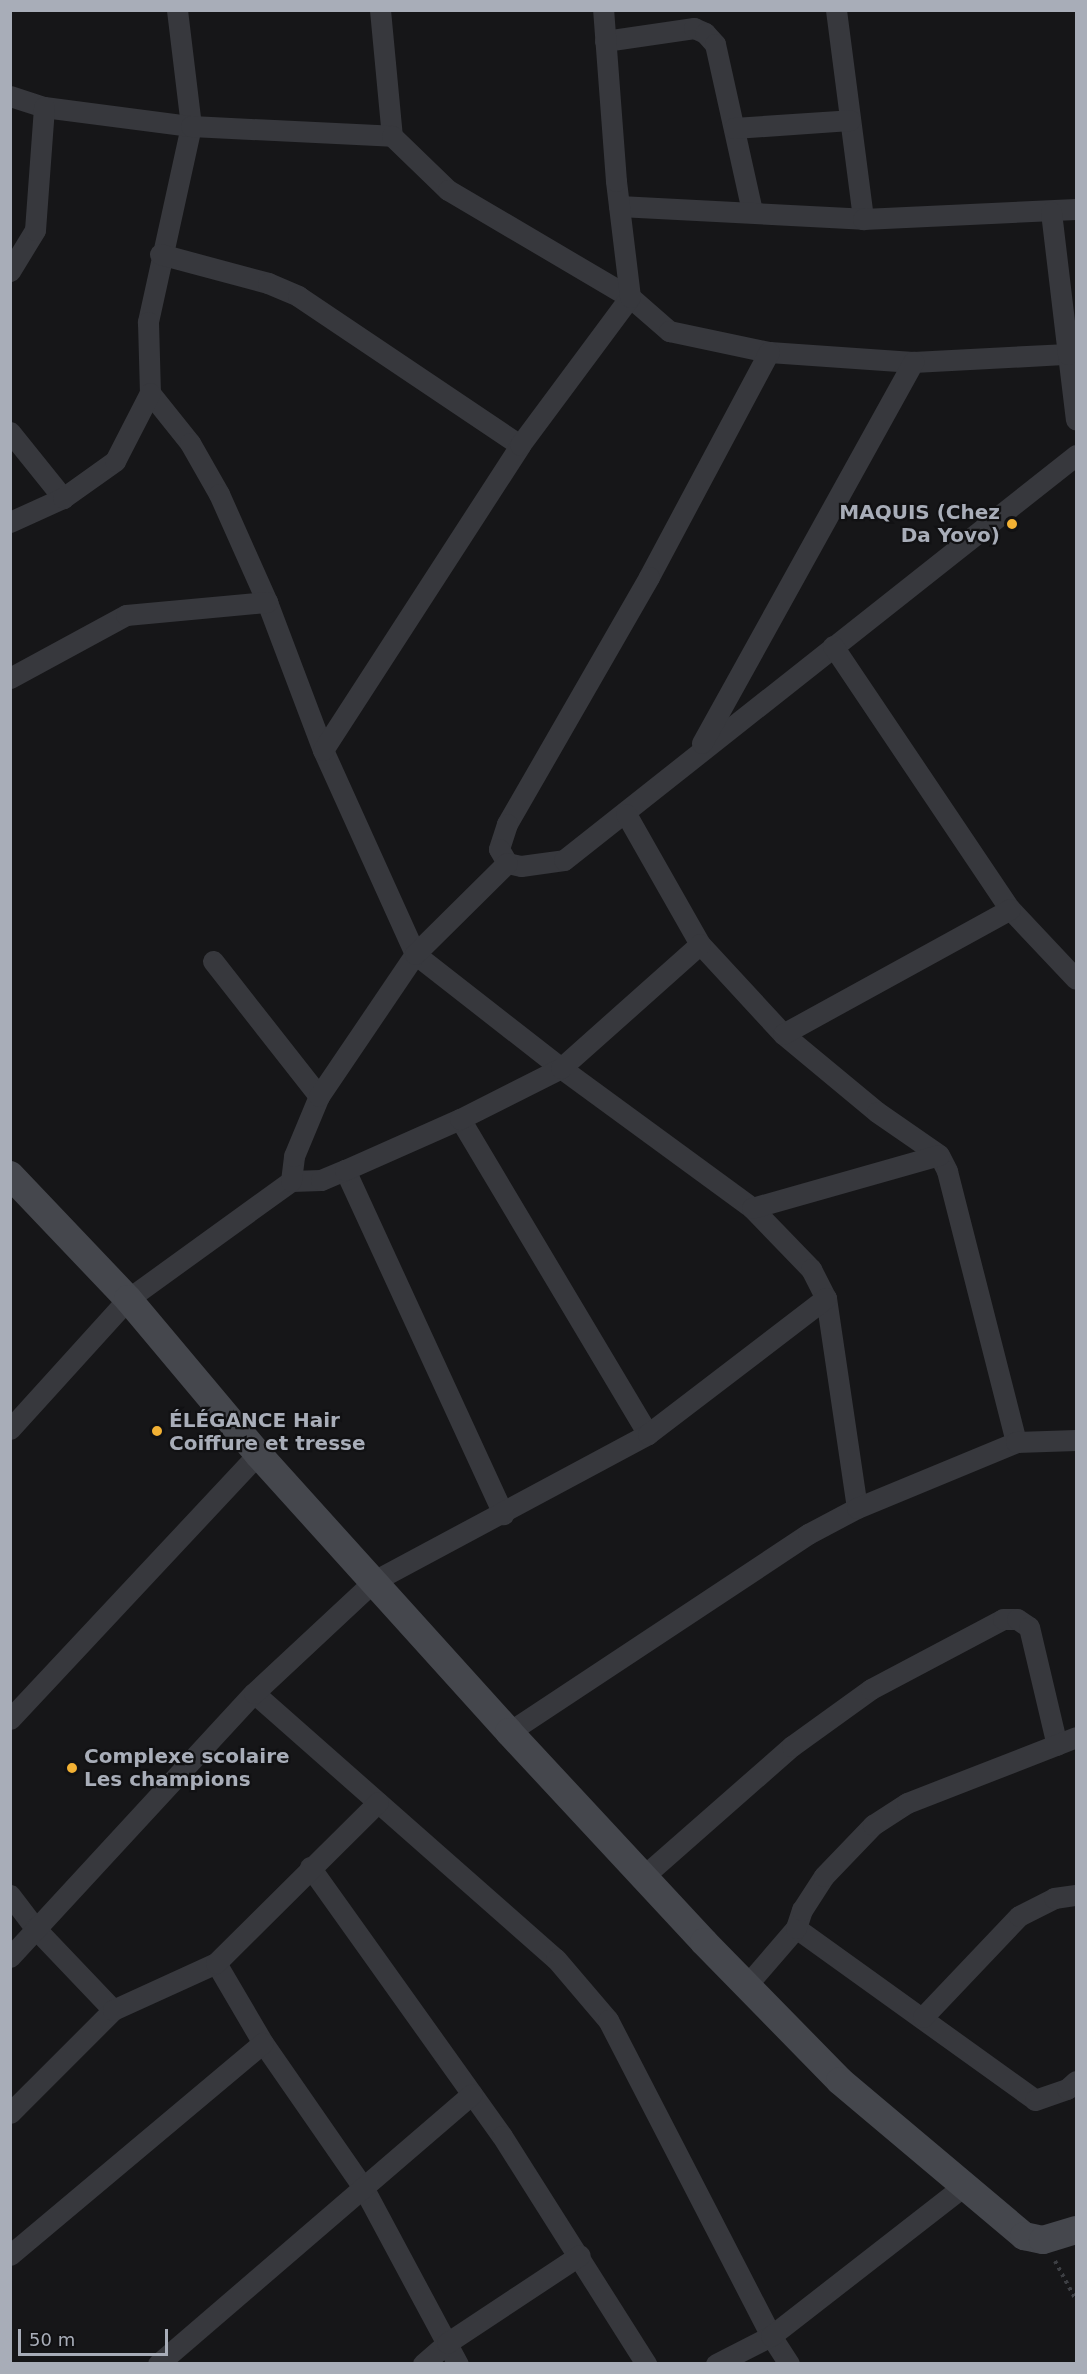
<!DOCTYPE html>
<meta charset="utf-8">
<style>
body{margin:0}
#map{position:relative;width:1087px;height:2374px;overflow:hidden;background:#161618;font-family:"DejaVu Sans",sans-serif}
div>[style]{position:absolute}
.path>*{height:4px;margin-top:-2px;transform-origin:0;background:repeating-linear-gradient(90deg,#3d3f44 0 3px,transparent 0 7.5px)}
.minor>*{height:21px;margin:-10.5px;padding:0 10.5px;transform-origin:10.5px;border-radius:10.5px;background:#37383d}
.secondary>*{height:28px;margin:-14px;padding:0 14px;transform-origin:14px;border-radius:14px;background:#45474d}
.dots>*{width:16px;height:16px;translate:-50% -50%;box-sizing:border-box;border:3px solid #111113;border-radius:50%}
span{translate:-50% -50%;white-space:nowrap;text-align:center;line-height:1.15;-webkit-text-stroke:4.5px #111113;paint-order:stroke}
.poi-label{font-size:20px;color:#a8adb8;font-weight:700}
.right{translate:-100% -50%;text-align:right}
.left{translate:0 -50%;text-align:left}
.frame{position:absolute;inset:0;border:12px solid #a8adb8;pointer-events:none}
.scale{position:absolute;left:18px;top:2329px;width:150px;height:27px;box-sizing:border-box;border:3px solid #a8adb8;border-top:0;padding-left:8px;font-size:18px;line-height:21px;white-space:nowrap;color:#a8adb8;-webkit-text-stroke:4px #111113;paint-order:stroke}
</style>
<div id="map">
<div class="path">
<div style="left:1055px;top:2261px;width:44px;rotate:61.7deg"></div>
</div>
<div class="minor">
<div style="left:177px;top:10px;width:117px;rotate:83.1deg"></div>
<div style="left:191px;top:126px;width:201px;rotate:102.4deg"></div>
<div style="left:148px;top:322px;width:71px;rotate:88.4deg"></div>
<div style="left:150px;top:393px;width:64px;rotate:51.3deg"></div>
<div style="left:190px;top:443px;width:59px;rotate:60.4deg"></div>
<div style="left:219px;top:494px;width:118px;rotate:66deg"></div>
<div style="left:267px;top:602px;width:158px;rotate:69.3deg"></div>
<div style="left:323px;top:750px;width:224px;rotate:65.7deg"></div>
<div style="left:415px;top:954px;width:185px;rotate:38deg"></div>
<div style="left:561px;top:1068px;width:237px;rotate:36.2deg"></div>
<div style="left:752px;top:1208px;width:85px;rotate:46deg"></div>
<div style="left:811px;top:1269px;width:33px;rotate:63deg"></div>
<div style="left:826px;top:1298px;width:212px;rotate:81.6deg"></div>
<div style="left:380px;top:10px;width:127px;rotate:84.6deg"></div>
<div style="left:836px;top:10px;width:211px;rotate:82.6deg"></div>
<div style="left:605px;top:41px;width:90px;rotate:-8.3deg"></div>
<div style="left:694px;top:28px;width:12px;rotate:24deg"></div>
<div style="left:705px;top:33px;width:15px;rotate:48deg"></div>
<div style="left:715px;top:44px;width:171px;rotate:77.5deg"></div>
<div style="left:10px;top:96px;width:36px;rotate:18deg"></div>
<div style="left:44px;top:107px;width:148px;rotate:7.4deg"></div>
<div style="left:191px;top:126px;width:201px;rotate:2.8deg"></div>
<div style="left:392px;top:136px;width:78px;rotate:44deg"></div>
<div style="left:448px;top:190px;width:211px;rotate:30.5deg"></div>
<div style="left:630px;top:297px;width:52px;rotate:41.1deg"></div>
<div style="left:669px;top:331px;width:102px;rotate:11.9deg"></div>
<div style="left:769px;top:352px;width:144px;rotate:4deg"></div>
<div style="left:913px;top:362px;width:155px;rotate:-3deg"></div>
<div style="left:1068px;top:354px;width:66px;rotate:83.1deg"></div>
<div style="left:734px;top:128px;width:116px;rotate:-3.9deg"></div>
<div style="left:619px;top:206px;width:244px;rotate:3deg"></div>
<div style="left:863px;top:219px;width:213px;rotate:-2.7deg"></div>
<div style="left:1051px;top:212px;width:143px;rotate:83.2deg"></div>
<div style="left:160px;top:254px;width:112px;rotate:15deg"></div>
<div style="left:268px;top:283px;width:33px;rotate:23deg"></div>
<div style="left:298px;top:296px;width:267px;rotate:33.9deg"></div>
<div style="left:10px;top:271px;width:48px;rotate:-58.6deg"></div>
<div style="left:35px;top:230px;width:123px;rotate:-85.8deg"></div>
<div style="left:769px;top:352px;width:255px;rotate:118.1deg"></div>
<div style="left:649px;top:577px;width:285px;rotate:119.9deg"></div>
<div style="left:507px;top:824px;width:26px;rotate:108deg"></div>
<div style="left:499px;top:849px;width:16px;rotate:60deg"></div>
<div style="left:507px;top:863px;width:14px;rotate:12deg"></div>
<div style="left:521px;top:866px;width:43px;rotate:-7.9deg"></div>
<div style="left:564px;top:860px;width:653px;rotate:-38.34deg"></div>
<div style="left:10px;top:432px;width:85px;rotate:51.2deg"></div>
<div style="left:10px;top:522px;width:58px;rotate:-24.4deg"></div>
<div style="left:63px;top:498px;width:64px;rotate:-35.4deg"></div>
<div style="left:115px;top:461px;width:76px;rotate:-62.8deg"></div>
<div style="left:833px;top:646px;width:317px;rotate:56.1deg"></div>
<div style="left:1010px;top:909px;width:96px;rotate:46.7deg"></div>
<div style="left:10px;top:678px;width:132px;rotate:-28.5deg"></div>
<div style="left:126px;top:615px;width:142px;rotate:-5.3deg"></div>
<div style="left:702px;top:743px;width:436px;rotate:-61deg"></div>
<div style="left:323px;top:750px;width:363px;rotate:-57.1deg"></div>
<div style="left:520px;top:445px;width:184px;rotate:-53.4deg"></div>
<div style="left:630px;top:297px;width:117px;rotate:-96.9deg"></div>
<div style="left:616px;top:181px;width:171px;rotate:-94.3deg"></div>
<div style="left:626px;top:814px;width:150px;rotate:60.4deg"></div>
<div style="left:700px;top:944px;width:122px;rotate:47.3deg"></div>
<div style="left:783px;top:1034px;width:122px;rotate:39.7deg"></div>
<div style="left:877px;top:1112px;width:75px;rotate:34.7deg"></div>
<div style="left:939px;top:1155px;width:18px;rotate:63deg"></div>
<div style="left:947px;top:1171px;width:280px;rotate:75.7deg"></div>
<div style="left:213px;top:961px;width:172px;rotate:51.9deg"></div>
<div style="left:783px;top:1034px;width:259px;rotate:-28.8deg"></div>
<div style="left:460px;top:1119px;width:367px;rotate:59.2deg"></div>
<div style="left:345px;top:1170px;width:379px;rotate:65.3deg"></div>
<div style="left:291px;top:1181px;width:30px;rotate:-2deg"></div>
<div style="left:321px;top:1180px;width:26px;rotate:-23deg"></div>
<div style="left:345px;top:1170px;width:126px;rotate:-23.9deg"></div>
<div style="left:460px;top:1119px;width:113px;rotate:-26.8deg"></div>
<div style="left:561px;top:1068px;width:186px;rotate:-41.7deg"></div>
<div style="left:752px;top:1208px;width:194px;rotate:-15.8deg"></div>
<div style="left:10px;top:1429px;width:176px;rotate:-47.8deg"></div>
<div style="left:128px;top:1299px;width:201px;rotate:-35.9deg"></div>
<div style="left:291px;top:1181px;width:25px;rotate:-83deg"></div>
<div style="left:294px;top:1156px;width:65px;rotate:-67.4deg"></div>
<div style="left:319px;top:1096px;width:171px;rotate:-55.9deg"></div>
<div style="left:415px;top:954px;width:129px;rotate:-44.7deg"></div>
<div style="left:254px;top:1693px;width:402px;rotate:41.4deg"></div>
<div style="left:556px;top:1959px;width:80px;rotate:49.6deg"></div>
<div style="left:608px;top:2020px;width:356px;rotate:62.7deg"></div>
<div style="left:771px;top:2336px;width:33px;rotate:57deg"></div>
<div style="left:10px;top:1719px;width:363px;rotate:-46.9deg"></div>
<div style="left:509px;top:1732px;width:359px;rotate:-33.5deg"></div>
<div style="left:808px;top:1534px;width:55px;rotate:-28deg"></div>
<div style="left:857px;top:1508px;width:172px;rotate:-22.5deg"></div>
<div style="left:1016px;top:1442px;width:60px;rotate:-1.9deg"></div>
<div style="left:310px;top:1867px;width:330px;rotate:54.5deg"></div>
<div style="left:502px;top:2136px;width:270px;rotate:57.7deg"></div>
<div style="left:645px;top:1875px;width:196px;rotate:-41.3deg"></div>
<div style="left:792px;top:1746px;width:97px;rotate:-35.8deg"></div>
<div style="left:871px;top:1689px;width:149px;rotate:-27.9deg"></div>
<div style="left:1003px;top:1619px;width:14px"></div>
<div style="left:1017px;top:1619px;width:14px;rotate:34deg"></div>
<div style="left:1029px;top:1627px;width:121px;rotate:76.7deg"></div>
<div style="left:10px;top:1895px;width:41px;rotate:52.9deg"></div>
<div style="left:35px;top:1928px;width:113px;rotate:46.4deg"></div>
<div style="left:796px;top:1928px;width:294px;rotate:35.7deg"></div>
<div style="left:1035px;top:2100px;width:34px;rotate:-19deg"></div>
<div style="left:1067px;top:2089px;width:12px;rotate:-42deg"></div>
<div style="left:10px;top:1957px;width:359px;rotate:-47.3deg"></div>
<div style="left:254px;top:1693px;width:164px;rotate:-43deg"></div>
<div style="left:374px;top:1581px;width:311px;rotate:-28.2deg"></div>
<div style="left:648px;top:1434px;width:224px;rotate:-37.4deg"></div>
<div style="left:216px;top:1963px;width:93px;rotate:59.6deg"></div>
<div style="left:263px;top:2043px;width:178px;rotate:55.3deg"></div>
<div style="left:364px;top:2189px;width:199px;rotate:61.8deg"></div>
<div style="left:746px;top:1986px;width:77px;rotate:-49.2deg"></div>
<div style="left:796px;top:1928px;width:19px;rotate:-72deg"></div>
<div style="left:802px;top:1910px;width:40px;rotate:-57.1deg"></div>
<div style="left:824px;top:1876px;width:71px;rotate:-46.1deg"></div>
<div style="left:873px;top:1825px;width:40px;rotate:-32.9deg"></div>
<div style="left:907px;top:1803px;width:181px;rotate:-21.3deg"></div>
<div style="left:923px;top:2017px;width:139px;rotate:-46.5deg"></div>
<div style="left:1019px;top:1916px;width:39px;rotate:-27deg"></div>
<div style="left:1054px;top:1898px;width:22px;rotate:-8deg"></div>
<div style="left:10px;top:2113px;width:146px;rotate:-45deg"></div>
<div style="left:113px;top:2010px;width:113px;rotate:-24.5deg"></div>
<div style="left:216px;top:1963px;width:228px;rotate:-44.8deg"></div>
<div style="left:10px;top:2255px;width:330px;rotate:-40deg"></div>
<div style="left:158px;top:2364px;width:414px;rotate:-40.7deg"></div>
<div style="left:423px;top:2364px;width:32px;rotate:-41deg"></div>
<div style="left:447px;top:2343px;width:159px;rotate:-33.5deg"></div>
<div style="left:716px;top:2364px;width:62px;rotate:-27deg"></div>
<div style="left:771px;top:2336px;width:244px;rotate:-37.9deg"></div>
</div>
<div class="secondary">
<div style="left:10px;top:1175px;width:171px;rotate:46.4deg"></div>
<div style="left:128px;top:1299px;width:202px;rotate:50deg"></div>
<div style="left:258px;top:1454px;width:375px;rotate:47.9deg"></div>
<div style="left:509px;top:1732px;width:287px;rotate:47.1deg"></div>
<div style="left:704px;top:1942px;width:194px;rotate:45.6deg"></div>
<div style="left:840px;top:2081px;width:241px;rotate:40.1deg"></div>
<div style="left:1024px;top:2236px;width:19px;rotate:12deg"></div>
<div style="left:1043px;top:2240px;width:34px;rotate:-17deg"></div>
</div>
<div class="dots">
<div style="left:1012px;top:524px;background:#f2b134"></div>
<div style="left:157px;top:1431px;background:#f2b134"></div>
<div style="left:72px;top:1768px;background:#f2b134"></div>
</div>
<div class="poi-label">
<span class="right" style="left:1000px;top:524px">MAQUIS (Chez<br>Da Yovo)</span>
<span class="left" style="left:169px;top:1432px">ÉLÉGANCE Hair<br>Coiffure et tresse</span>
<span class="left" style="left:84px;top:1768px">Complexe scolaire<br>Les champions</span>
</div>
<div class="frame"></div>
<div class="scale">50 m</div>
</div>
